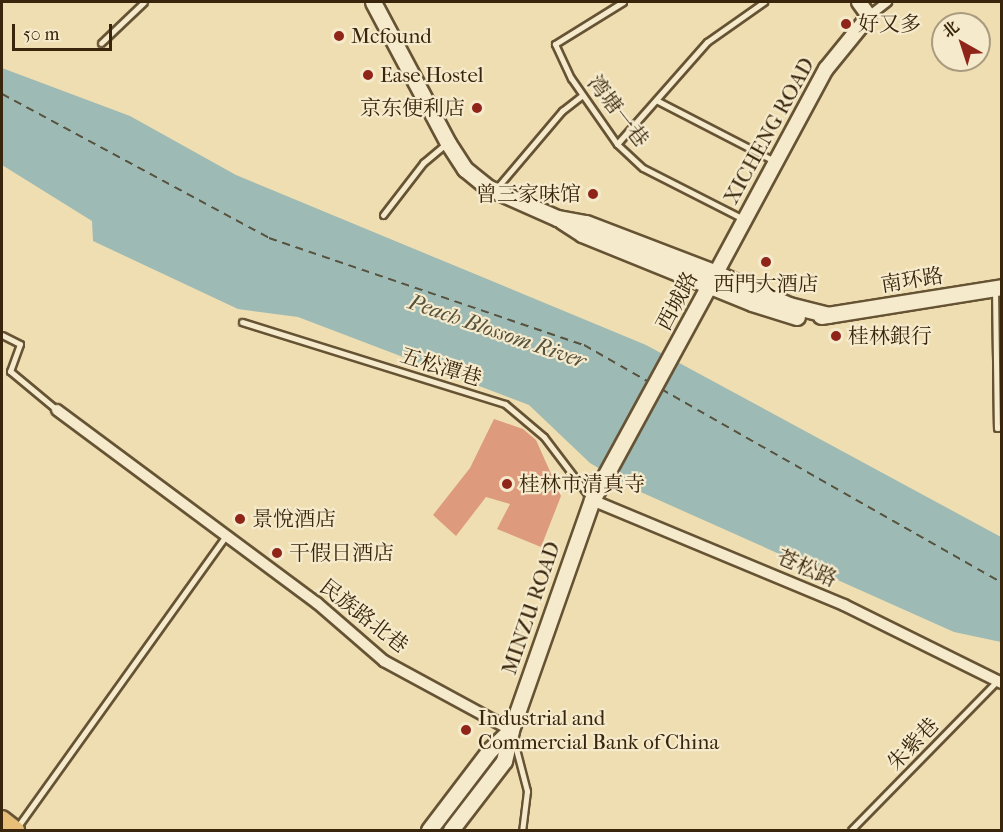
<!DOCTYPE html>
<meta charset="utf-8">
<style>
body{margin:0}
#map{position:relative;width:1003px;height:832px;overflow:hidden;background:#efdeb1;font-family:"IM FELL French Canon","Noto Serif SC",serif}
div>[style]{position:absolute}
.water>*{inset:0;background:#9dbab5}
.ferry>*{height:1.5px;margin-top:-0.75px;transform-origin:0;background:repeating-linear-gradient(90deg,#57523e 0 8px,transparent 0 14px)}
.building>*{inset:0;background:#dd9a7c}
.roads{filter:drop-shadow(2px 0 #665334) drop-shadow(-2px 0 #665334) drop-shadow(0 2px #665334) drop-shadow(0 -2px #665334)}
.service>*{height:5px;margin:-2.5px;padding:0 2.5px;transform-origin:2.5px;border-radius:2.5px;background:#f5eacc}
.pedestrian>*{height:8px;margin:-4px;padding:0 4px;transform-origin:4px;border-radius:4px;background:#f5eacc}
.minor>*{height:10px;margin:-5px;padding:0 5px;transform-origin:5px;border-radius:5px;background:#f5eacc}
.tertiary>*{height:14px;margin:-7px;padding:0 7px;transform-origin:7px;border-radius:7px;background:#f5eacc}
.secondary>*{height:15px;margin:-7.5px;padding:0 7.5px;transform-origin:7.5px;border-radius:7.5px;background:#f5eacc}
.primary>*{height:16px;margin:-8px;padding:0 8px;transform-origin:8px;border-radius:8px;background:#e8bf78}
.dots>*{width:16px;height:16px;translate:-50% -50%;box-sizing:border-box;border:3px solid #f5eacc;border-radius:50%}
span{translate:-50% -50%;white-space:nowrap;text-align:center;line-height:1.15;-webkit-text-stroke:4.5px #f5eacc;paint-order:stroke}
.poi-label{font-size:21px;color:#39250b}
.left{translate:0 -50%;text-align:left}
.right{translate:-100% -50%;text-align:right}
.street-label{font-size:21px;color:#39250b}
.water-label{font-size:22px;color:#57523e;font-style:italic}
.frame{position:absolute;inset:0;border:3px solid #39250b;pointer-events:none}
.north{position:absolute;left:931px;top:12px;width:60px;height:60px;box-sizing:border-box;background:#f5eacc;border:2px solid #aa9b7f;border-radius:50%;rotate:321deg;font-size:16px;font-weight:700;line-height:24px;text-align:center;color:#39250b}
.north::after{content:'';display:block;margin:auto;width:21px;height:27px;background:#8f2418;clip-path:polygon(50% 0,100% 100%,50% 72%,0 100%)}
.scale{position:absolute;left:12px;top:24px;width:100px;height:27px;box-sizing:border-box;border:3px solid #39250b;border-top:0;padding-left:8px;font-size:18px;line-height:21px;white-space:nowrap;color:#39250b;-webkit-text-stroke:4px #f5eacc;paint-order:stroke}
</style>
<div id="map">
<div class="water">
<div style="clip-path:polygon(2px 68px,130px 116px,236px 175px,646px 345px,1001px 537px,1001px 642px,954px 632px,634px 489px,590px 463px,529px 405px,298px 317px,238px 309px,93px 241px,92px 221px,2px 165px)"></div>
</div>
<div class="ferry">
<div style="left:2px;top:94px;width:303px;rotate:28.3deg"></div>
<div style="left:269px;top:238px;width:333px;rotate:18.8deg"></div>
<div style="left:584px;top:345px;width:75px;rotate:29.6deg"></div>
<div style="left:661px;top:389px;width:392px;rotate:29.6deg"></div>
</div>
<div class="building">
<div style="clip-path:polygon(494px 419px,523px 429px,536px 440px,561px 496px,541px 547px,497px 529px,510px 504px,486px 497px,456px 536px,433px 515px,470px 468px)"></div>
</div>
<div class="roads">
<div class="service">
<div style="left:623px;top:2px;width:80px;rotate:148.3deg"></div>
<div style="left:555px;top:44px;width:38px;rotate:65deg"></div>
<div style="left:571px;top:78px;width:80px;rotate:55.1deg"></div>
<div style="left:617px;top:144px;width:35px;rotate:43deg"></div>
<div style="left:643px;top:168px;width:112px;rotate:27deg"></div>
<div style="left:101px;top:43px;width:59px;rotate:-43.6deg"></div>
<div style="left:656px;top:100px;width:133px;rotate:27.3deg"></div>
<div style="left:617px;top:144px;width:136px;rotate:-48.6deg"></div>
<div style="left:707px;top:42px;width:70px;rotate:-35.1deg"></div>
<div style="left:495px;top:190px;width:104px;rotate:-49.7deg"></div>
<div style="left:562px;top:111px;width:24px;rotate:-38deg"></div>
<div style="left:383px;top:215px;width:66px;rotate:-52.4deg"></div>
<div style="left:423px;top:163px;width:30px;rotate:-40deg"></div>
<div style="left:995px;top:289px;width:139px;rotate:89.2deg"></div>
<div style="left:997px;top:428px;width:5px;rotate:-11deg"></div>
<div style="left:242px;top:322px;width:275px;rotate:17.3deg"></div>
<div style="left:505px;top:404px;width:51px;rotate:40.2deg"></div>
<div style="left:544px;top:437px;width:78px;rotate:52.8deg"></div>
<div style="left:2px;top:335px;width:20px;rotate:27deg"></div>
<div style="left:20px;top:344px;width:29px;rotate:110deg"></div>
<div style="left:10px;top:371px;width:61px;rotate:39.7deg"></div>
<div style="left:514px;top:741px;width:52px;rotate:75.4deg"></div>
<div style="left:527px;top:791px;width:39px;rotate:97deg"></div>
<div style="left:16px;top:829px;width:360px;rotate:-54.4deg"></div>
<div style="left:851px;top:830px;width:209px;rotate:-45.6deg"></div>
</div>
<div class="pedestrian">
<div style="left:869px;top:16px;width:23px;rotate:-38deg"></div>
</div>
<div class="minor">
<div style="left:57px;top:410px;width:324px;rotate:36.6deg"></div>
<div style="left:317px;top:603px;width:89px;rotate:40.9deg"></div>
<div style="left:384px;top:661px;width:145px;rotate:28.5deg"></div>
<div style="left:592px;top:500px;width:273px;rotate:22.6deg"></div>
<div style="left:844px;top:605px;width:176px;rotate:26.3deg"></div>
</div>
<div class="tertiary">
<div style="left:716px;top:273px;width:232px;rotate:-61.7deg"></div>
<div style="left:826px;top:69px;width:68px;rotate:-50.9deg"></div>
<div style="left:869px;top:16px;width:17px;rotate:-126deg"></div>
</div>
<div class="secondary">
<div style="left:373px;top:2px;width:160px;rotate:62deg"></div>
<div style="left:448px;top:143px;width:31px;rotate:57deg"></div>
<div style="left:465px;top:169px;width:28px;rotate:39deg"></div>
<div style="left:487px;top:187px;width:77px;rotate:23.9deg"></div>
<div style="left:557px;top:218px;width:29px;rotate:10deg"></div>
<div style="left:586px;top:223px;width:139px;rotate:21deg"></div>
<div style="left:716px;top:273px;width:80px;rotate:23.7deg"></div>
<div style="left:789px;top:305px;width:41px;rotate:14deg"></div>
<div style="left:562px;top:221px;width:24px;rotate:33deg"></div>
<div style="left:582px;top:234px;width:183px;rotate:22.1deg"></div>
<div style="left:752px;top:303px;width:47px;rotate:17.3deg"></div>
<div style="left:821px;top:316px;width:183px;rotate:-9.1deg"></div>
<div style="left:429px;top:830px;width:101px;rotate:-52.7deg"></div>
<div style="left:490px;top:750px;width:29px;rotate:-44deg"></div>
<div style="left:511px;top:730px;width:244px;rotate:-70.6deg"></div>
<div style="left:592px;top:500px;width:259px;rotate:-61.4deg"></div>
<div style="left:451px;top:830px;width:87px;rotate:-52.5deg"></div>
<div style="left:504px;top:761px;width:32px;rotate:-77deg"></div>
</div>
<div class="primary">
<div style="left:2px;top:819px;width:18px;rotate:38deg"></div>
</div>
</div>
<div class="dots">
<div style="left:846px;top:24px;background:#8f2418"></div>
<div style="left:339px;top:36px;background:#8f2418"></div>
<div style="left:368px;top:75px;background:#8f2418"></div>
<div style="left:477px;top:108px;background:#8f2418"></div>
<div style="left:593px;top:194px;background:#8f2418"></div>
<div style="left:766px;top:262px;background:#8f2418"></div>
<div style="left:836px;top:336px;background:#8f2418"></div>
<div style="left:507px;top:484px;background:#8f2418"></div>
<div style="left:240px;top:519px;background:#8f2418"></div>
<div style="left:277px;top:553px;background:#8f2418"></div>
<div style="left:466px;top:730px;background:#8f2418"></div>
</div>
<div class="poi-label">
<span class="left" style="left:858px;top:24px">好又多</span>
<span class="left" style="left:351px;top:36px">Mcfound</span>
<span class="left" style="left:380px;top:75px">Ease Hostel</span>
<span class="right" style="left:465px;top:108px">京东便利店</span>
<span class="right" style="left:581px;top:194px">曾三家味馆</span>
<span style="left:766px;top:284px">西門大酒店</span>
<span class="left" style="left:848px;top:336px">桂林銀行</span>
<span class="left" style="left:519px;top:484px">桂林市清真寺</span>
<span class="left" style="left:252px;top:519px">景悅酒店</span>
<span class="left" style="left:289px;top:553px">干假日酒店</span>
<span class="left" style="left:478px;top:730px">Industrial and<br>Commercial Bank of China</span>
</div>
<div class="street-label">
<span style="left:618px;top:111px;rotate:52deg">湾塘一巷</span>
<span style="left:769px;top:131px;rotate:-61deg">XICHENG ROAD</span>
<span style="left:912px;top:280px;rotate:-9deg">南环路</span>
<span style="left:677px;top:301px;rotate:-62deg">西城路</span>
<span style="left:441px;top:367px;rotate:17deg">五松潭巷</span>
<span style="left:807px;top:568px;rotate:23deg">苍松路</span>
<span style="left:531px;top:608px;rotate:-71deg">MINZU ROAD</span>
<span style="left:364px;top:616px;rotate:38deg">民族路北巷</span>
<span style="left:913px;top:744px;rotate:-46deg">朱紫巷</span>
</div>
<div class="water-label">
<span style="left:497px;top:332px;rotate:19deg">Peach Blossom River</span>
</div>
<div class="frame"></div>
<div class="north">北</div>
<div class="scale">50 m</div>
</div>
